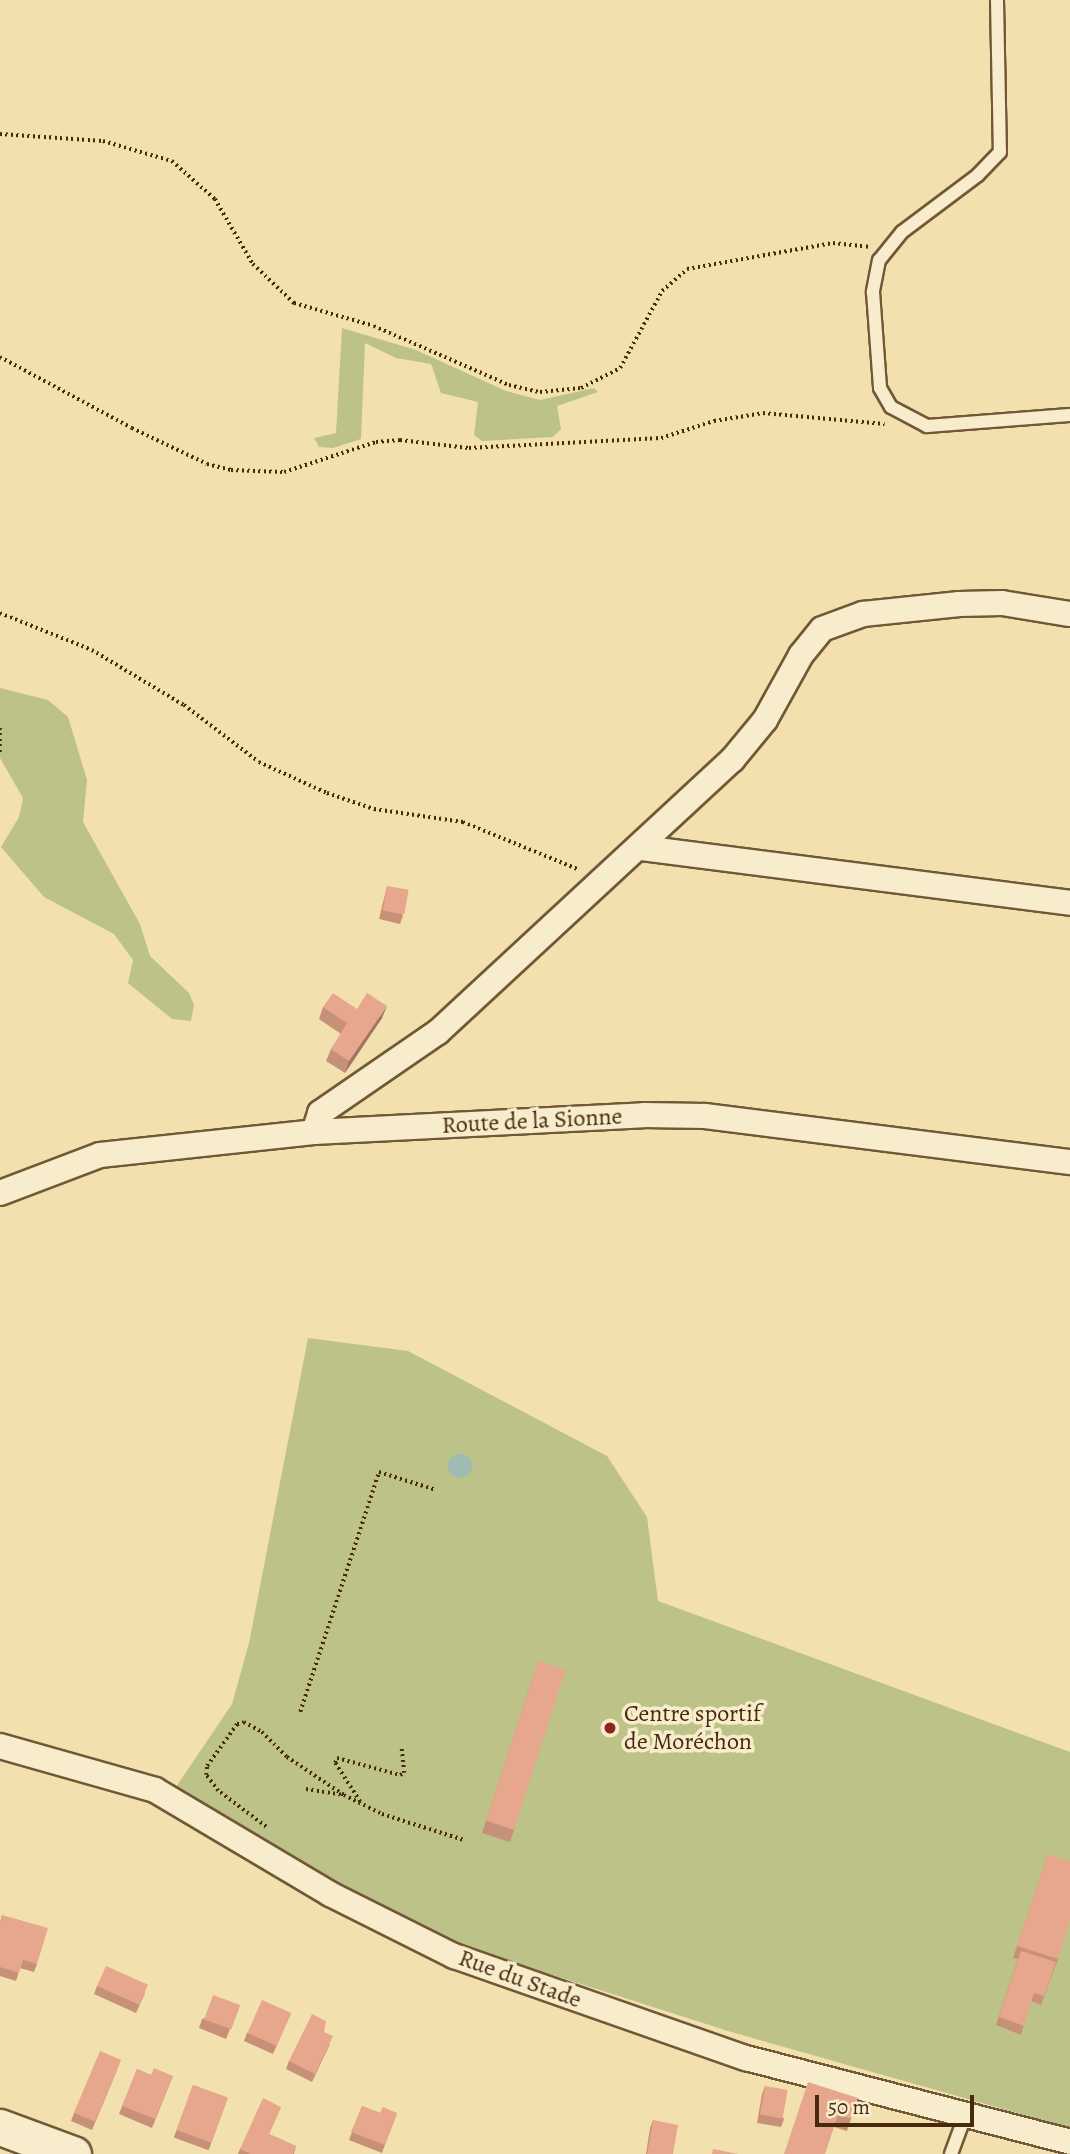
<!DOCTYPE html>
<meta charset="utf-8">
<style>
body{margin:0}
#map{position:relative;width:1070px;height:2154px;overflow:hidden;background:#f2e1af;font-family:Alegreya,serif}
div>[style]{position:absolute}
.green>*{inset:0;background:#bdc289}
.water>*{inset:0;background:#9dbcb3}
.round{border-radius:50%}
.path>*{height:3.5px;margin-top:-1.75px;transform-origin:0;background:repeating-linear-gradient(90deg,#472a0e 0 2px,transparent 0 5.5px)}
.roads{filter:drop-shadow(2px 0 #725836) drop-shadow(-2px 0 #725836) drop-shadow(0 2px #725836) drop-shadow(0 -2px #725836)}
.lane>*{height:12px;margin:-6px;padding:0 6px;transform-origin:6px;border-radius:6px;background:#f7eccb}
.street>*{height:24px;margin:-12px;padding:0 12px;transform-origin:12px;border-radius:12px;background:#f7eccb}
.secondary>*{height:35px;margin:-17.5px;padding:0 17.5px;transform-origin:17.5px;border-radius:17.5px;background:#f7eccb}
.wall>*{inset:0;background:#c79079;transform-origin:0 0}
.shaded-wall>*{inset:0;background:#a27563}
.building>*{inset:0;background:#e7a78d;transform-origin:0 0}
.dots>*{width:19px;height:19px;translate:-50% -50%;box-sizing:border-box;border:4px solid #f7eccb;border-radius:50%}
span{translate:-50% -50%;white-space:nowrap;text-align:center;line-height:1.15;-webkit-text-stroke:7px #f7eccb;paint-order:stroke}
.street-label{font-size:24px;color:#472a0e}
.poi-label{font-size:24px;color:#472a0e}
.left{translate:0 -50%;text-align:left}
.scale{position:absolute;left:815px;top:2095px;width:159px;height:32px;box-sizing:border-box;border:4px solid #472a0e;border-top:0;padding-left:9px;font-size:21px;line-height:24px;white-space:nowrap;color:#472a0e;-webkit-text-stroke:5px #f7eccb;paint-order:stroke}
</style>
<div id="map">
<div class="green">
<div style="clip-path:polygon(342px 328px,416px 350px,506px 391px,540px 400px,594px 388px,598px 392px,557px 406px,561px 429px,553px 437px,482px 441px,474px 435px,478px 402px,441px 393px,431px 364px,396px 358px,365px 343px,361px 439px,333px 448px,319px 447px,314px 438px,336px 433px)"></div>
<div style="clip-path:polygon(0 688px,48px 700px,68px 717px,87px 780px,83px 822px,140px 924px,150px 956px,189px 993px,194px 1005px,191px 1021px,172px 1019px,128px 983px,133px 960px,114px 934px,44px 897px,1px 847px,19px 817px,23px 798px,0 758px)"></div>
<div style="clip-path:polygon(308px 1338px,408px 1351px,607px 1456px,647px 1517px,658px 1601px,1070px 1752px,1070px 2128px,728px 2031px,449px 1942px,342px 1890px,176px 1787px,232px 1704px,249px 1643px)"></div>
</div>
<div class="water">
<div class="round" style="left:448px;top:1454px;width:24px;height:24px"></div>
</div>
<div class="path">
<div style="left:0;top:134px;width:103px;rotate:3.9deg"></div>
<div style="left:103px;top:141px;width:72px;rotate:16.2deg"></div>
<div style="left:172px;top:161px;width:57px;rotate:41.5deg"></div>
<div style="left:215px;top:199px;width:75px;rotate:59.7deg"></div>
<div style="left:253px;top:264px;width:57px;rotate:43.6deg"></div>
<div style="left:294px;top:303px;width:83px;rotate:16deg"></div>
<div style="left:374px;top:326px;width:147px;rotate:23.6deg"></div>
<div style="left:509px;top:385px;width:32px;rotate:13deg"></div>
<div style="left:540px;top:392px;width:41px;rotate:-5.6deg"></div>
<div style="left:581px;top:388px;width:44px;rotate:-27.1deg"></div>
<div style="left:620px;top:368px;width:88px;rotate:-61.4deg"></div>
<div style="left:662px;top:291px;width:33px;rotate:-41deg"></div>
<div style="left:687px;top:269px;width:148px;rotate:-10.1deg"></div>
<div style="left:833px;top:243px;width:36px;rotate:6deg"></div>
<div style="left:0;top:357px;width:150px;rotate:28.3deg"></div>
<div style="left:132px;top:428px;width:83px;rotate:25.6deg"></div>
<div style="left:207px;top:464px;width:25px;rotate:14deg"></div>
<div style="left:231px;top:470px;width:53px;rotate:2.2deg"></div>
<div style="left:284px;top:472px;width:97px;rotate:-18.1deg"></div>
<div style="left:376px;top:442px;width:24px;rotate:-5deg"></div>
<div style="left:400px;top:440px;width:69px;rotate:6.6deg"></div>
<div style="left:469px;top:448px;width:192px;rotate:-3deg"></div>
<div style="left:661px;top:438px;width:56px;rotate:-17.8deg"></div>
<div style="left:714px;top:421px;width:50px;rotate:-9.3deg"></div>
<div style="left:763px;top:413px;width:122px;rotate:5.2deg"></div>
<div style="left:0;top:613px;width:99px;rotate:21.9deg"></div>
<div style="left:92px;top:650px;width:107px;rotate:30.9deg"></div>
<div style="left:184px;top:705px;width:94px;rotate:37.2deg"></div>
<div style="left:259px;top:762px;width:75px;rotate:24.5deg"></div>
<div style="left:327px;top:793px;width:50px;rotate:18.8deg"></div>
<div style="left:374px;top:809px;width:90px;rotate:8.3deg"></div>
<div style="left:463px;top:822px;width:126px;rotate:22.3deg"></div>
<div style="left:0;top:728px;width:25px;rotate:90deg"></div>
<div style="left:300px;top:1712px;width:253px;rotate:-71.8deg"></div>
<div style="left:379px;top:1472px;width:60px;rotate:17.5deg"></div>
<div style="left:306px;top:1789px;width:36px;rotate:9deg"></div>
<div style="left:360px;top:1802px;width:46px;rotate:-122.7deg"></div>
<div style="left:335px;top:1763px;width:5px;rotate:-68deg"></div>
<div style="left:337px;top:1758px;width:65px;rotate:15.1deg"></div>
<div style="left:400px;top:1775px;width:4px;rotate:-27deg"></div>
<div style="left:404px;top:1773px;width:27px;rotate:-96deg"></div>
<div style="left:266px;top:1827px;width:60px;rotate:-143.1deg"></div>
<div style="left:218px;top:1791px;width:20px;rotate:-127deg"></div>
<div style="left:206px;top:1775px;width:9px;rotate:-84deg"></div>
<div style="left:207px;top:1766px;width:52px;rotate:-54.5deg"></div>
<div style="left:237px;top:1724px;width:7px;rotate:-16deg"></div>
<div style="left:244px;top:1722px;width:21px;rotate:29deg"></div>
<div style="left:262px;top:1732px;width:35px;rotate:45deg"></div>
<div style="left:287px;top:1757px;width:69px;rotate:33.7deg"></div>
<div style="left:344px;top:1795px;width:42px;rotate:26.6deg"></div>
<div style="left:382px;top:1814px;width:86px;rotate:17.6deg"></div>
</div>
<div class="roads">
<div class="lane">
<div style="left:997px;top:0;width:152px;rotate:88.9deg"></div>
<div style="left:1000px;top:152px;width:32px;rotate:134deg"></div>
<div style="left:978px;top:175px;width:95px;rotate:143.1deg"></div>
<div style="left:902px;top:232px;width:36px;rotate:129deg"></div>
<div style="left:879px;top:260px;width:33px;rotate:101deg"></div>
<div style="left:873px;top:292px;width:96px;rotate:85.8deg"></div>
<div style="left:880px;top:388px;width:22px;rotate:60deg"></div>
<div style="left:891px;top:407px;width:41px;rotate:27.8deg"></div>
<div style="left:927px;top:426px;width:143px;rotate:-4.4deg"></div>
<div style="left:951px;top:2154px;width:40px;rotate:-69.8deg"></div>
</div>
<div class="street">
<div style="left:642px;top:848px;width:432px;rotate:7.3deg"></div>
<div style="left:314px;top:1132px;width:20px;rotate:-72deg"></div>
<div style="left:320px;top:1113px;width:143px;rotate:-34.5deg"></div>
<div style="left:438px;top:1032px;width:401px;rotate:-42.8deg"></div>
<div style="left:732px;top:760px;width:52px;rotate:-50.5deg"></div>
<div style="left:765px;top:720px;width:74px;rotate:-61deg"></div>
<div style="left:801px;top:655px;width:33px;rotate:-51deg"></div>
<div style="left:822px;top:629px;width:44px;rotate:-20.1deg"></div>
<div style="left:863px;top:614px;width:97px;rotate:-5.9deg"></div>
<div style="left:959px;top:604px;width:43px;rotate:-1.3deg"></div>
<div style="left:1002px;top:603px;width:69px;rotate:9.2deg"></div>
<div style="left:0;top:1193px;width:107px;rotate:-20.8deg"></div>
<div style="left:100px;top:1155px;width:215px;rotate:-6.1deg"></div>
<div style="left:314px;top:1132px;width:330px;rotate:-2.9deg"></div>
<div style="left:644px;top:1115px;width:61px;rotate:0.9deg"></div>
<div style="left:705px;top:1116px;width:368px;rotate:7.2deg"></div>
<div style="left:0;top:1746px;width:161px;rotate:15.8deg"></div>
<div style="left:155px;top:1790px;width:204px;rotate:30.7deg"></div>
<div style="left:330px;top:1894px;width:139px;rotate:26.6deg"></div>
<div style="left:454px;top:1956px;width:309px;rotate:19.3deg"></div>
<div style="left:746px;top:2058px;width:335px;rotate:14.5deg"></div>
</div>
<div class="secondary">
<div style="left:0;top:2127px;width:78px;rotate:20.3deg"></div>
</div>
</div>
<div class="wall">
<div style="clip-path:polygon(387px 886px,403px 916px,400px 924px,379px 919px)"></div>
<div style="clip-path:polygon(323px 1007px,357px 1009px,382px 1018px,345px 1073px,326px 1061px,331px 1049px,341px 1034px,319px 1019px)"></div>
<div style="clip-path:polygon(534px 1673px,514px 1830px,510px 1842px,482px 1833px)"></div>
<div style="clip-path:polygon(1048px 1854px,1058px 1959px,1041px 2005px,1031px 2001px,1021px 2035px,996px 2025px,1018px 1959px,1013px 1958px)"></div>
<div style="clip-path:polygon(2px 1915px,37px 1964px,34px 1972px,20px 1968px,16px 1981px,0 1976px,0 1922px)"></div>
<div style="clip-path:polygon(97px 1986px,145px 1993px,136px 2013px,94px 1994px)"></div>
<div style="clip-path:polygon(240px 2005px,226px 2039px,199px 2028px,202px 2019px)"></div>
<div style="clip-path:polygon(291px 2013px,273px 2054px,244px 2041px,247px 2033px)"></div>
<div style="clip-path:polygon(330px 2044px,312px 2082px,286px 2069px,289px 2061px)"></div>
<div style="clip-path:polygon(118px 2068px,92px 2130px,71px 2121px,74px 2113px)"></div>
<div style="clip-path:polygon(137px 2069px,151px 2075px,173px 2076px,152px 2128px,119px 2114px)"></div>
<div style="left:193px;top:2085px;width:37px;height:56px;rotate:20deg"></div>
<div style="clip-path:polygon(765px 2086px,784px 2119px,781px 2127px,757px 2123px,762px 2094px)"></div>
<div style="clip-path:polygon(858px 2098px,847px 2131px,834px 2127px,784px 2154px)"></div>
<div style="clip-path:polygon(362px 2106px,380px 2113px,397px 2113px,382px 2153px,349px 2140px)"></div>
<div style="clip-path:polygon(281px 2107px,269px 2134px,296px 2146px,294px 2154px,238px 2154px,240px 2149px)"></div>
<div style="clip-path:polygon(653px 2120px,673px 2154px,646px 2154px,650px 2128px)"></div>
</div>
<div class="shaded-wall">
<div style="clip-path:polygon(387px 1006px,382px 1018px,345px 1073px,349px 1061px)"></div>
</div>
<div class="building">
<div style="left:387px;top:886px;width:22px;height:25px;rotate:10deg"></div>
<div style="clip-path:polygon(333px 993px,357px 1009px,367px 993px,387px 1006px,349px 1061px,331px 1049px,347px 1023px,323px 1007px)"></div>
<div style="left:538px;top:1661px;width:29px;height:168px;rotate:18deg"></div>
<div style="clip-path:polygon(1048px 1854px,1070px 1862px,1070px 1920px,1058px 1959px,1017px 1946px)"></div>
<div style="clip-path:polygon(2px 1915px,48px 1928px,37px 1964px,23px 1960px,19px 1973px,0 1967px,0 1924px)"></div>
<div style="clip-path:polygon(1021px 1951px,1056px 1962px,1044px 1996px,1034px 1993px,1024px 2026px,999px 2017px)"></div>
<div style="left:106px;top:1966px;width:46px;height:22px;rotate:24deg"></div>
<div style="left:213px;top:1995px;width:29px;height:26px;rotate:20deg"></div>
<div style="left:262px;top:2000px;width:32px;height:36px;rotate:24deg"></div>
<div style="clip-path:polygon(312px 2014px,326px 2021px,324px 2032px,333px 2036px,315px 2074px,289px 2061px)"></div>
<div style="left:100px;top:2051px;width:23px;height:67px;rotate:23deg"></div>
<div style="clip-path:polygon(154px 2068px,173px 2076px,155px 2119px,122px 2106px,137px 2069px,151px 2075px)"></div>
<div style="clip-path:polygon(808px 2082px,858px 2098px,851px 2119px,838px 2115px,825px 2154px,784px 2154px)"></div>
<div style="left:193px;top:2085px;width:37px;height:48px;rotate:20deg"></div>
<div style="left:765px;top:2086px;width:23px;height:29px;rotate:10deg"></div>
<div style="clip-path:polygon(263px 2098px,281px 2107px,269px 2134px,296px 2146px,293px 2154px,250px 2154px,240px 2149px)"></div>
<div style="clip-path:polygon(362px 2106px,380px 2113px,383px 2107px,397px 2113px,385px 2145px,351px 2132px)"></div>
<div style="clip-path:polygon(653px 2120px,678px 2125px,673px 2154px,647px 2154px)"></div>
<div style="clip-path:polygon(713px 2149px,738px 2154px,712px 2154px)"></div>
</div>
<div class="dots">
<div style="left:610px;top:1728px;background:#8f2418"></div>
</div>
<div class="street-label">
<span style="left:532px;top:1121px;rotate:-3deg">Route de la Sionne</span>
<span style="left:520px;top:1979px;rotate:20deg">Rue du Stade</span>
</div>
<div class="poi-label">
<span class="left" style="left:624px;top:1728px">Centre sportif<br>de Moréchon</span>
</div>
<div class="scale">50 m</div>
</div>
